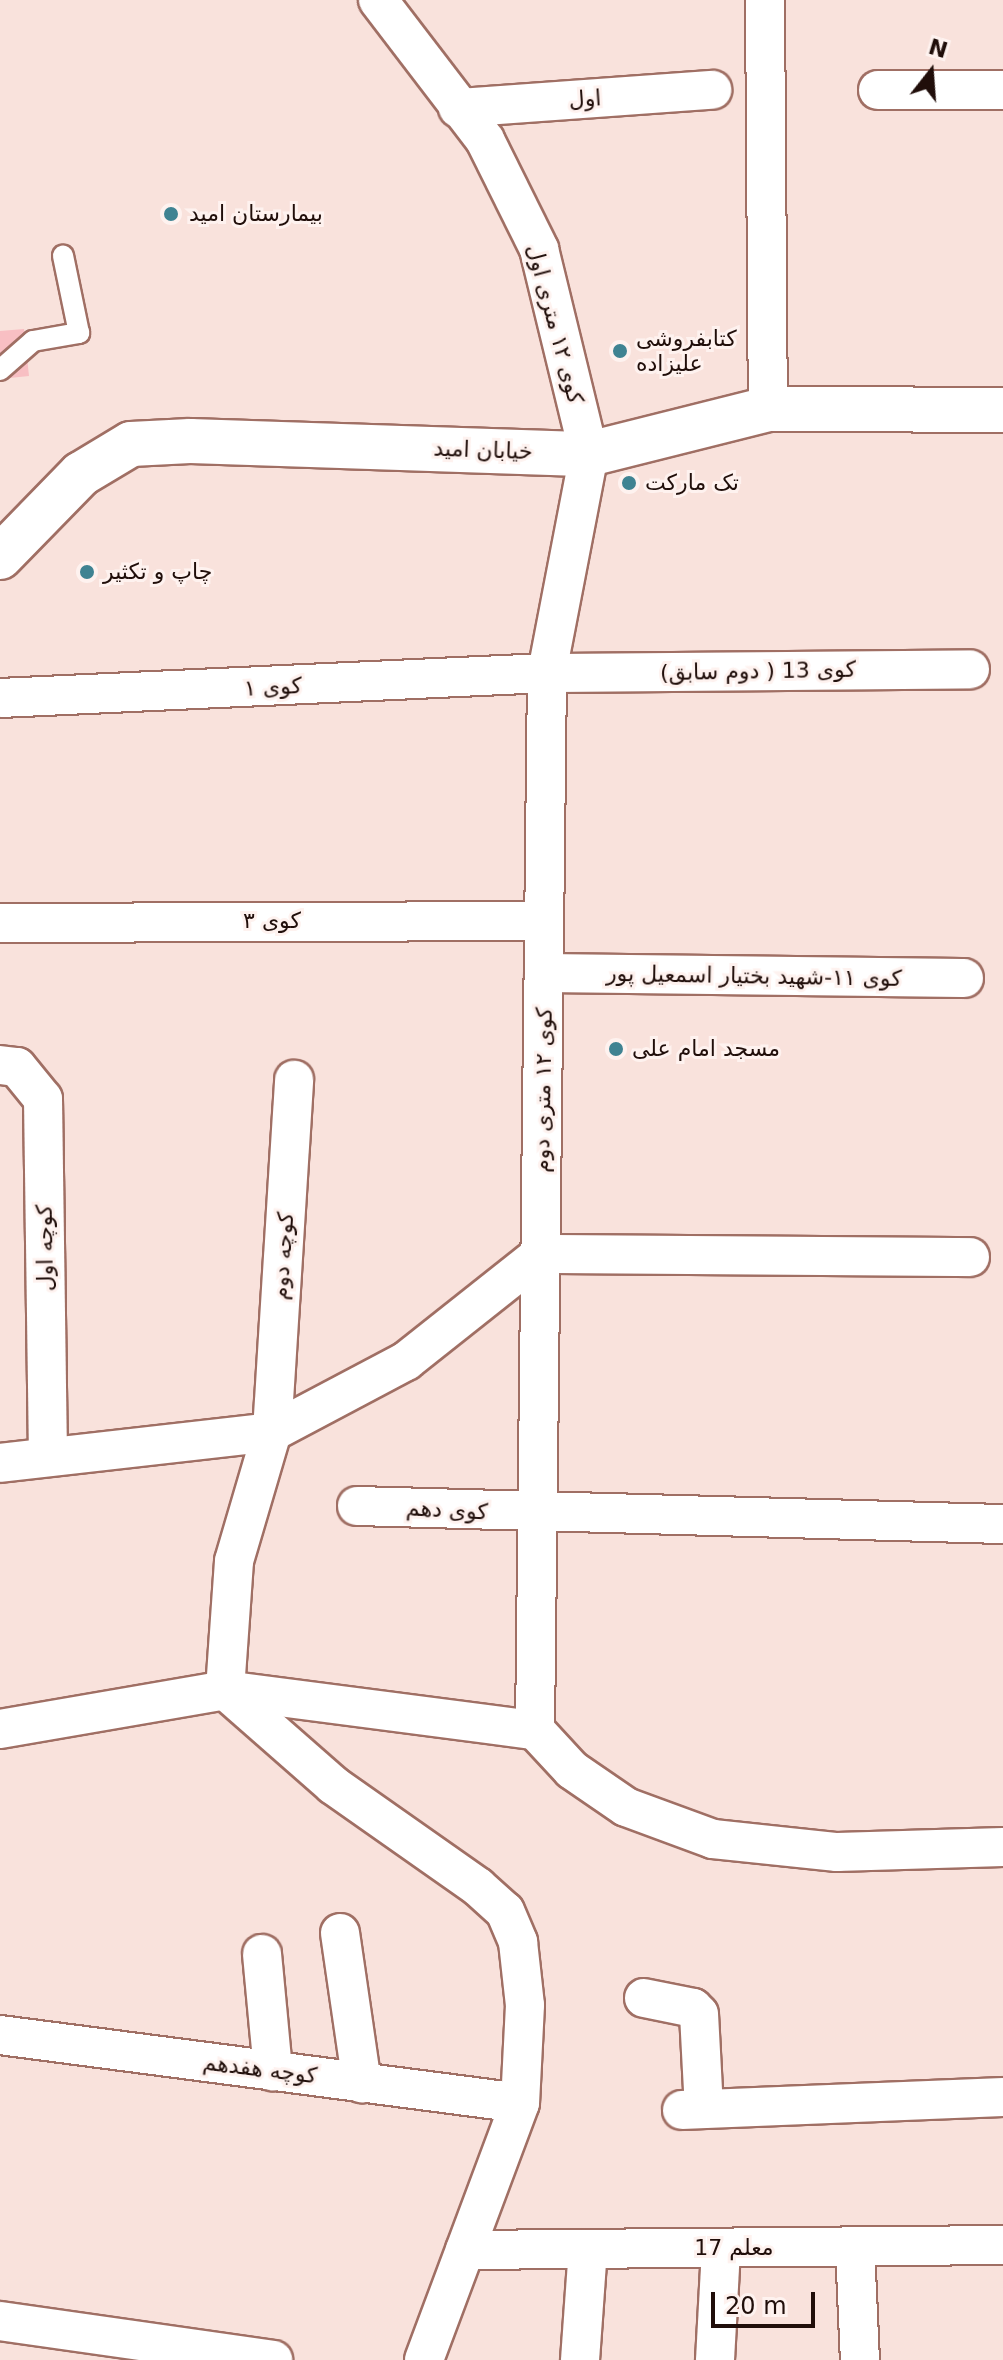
<!DOCTYPE html>
<meta charset="utf-8">
<style>
body{margin:0}
#map{position:relative;width:1003px;height:2360px;overflow:hidden;background:#f9e2dc;font-family:"DejaVu Sans",Cairo,sans-serif}
div>[style]{position:absolute}
.building>*{inset:0;background:#f8bfc3}
.roads{filter:drop-shadow(2px 0 #a06f64) drop-shadow(-2px 0 #a06f64) drop-shadow(0 2px #a06f64) drop-shadow(0 -2px #a06f64)}
.service>*{height:20px;margin:-10px;padding:0 10px;transform-origin:10px;border-radius:10px;background:#fff}
.minor>*{height:38px;margin:-19px;padding:0 19px;transform-origin:19px;border-radius:19px;background:#fff}
.tertiary>*{height:44px;margin:-22px;padding:0 22px;transform-origin:22px;border-radius:22px;background:#fff}
.dots>*{width:22px;height:22px;translate:-50% -50%;box-sizing:border-box;border:4px solid #fef2ef;border-radius:50%}
span{translate:-50% -50%;white-space:nowrap;text-align:center;line-height:1.15;-webkit-text-stroke:6px #fef2ef;paint-order:stroke}
.street-label{font-size:22px;color:#200e0a}
.poi-label{font-size:22px;color:#200e0a}
.left{translate:0 -50%;text-align:left}
.north{position:absolute;left:891px;top:32px;width:80px;height:80px;-webkit-text-stroke:6px #fef2ef;paint-order:stroke;rotate:17deg;font-size:22px;font-weight:700;line-height:32px;text-align:center;color:#200e0a}
.north::after{content:'';display:block;margin:auto;width:28px;height:36px;background:#200e0a;clip-path:polygon(50% 0,100% 100%,50% 72%,0 100%)}
.scale{position:absolute;left:711px;top:2292px;width:104px;height:36px;box-sizing:border-box;border:4px solid #200e0a;border-top:0;padding-left:10px;font-size:24px;line-height:28px;white-space:nowrap;color:#200e0a;-webkit-text-stroke:6px #fef2ef;paint-order:stroke}
</style>
<div id="map">
<div class="building">
<div style="clip-path:polygon(24px 329px,29px 376px,0 379px,0 331px)"></div>
</div>
<div class="roads">
<div class="service">
<div style="left:0;top:370px;width:44px;rotate:-41.3deg"></div>
<div style="left:33px;top:341px;width:47px;rotate:-9.9deg"></div>
<div style="left:79px;top:333px;width:79px;rotate:-101.7deg"></div>
</div>
<div class="minor">
<div style="left:378px;top:0;width:176px;rotate:52.6deg"></div>
<div style="left:485px;top:140px;width:122px;rotate:63.6deg"></div>
<div style="left:539px;top:249px;width:211px;rotate:76.3deg"></div>
<div style="left:589px;top:454px;width:223px;rotate:100.9deg"></div>
<div style="left:547px;top:673px;width:1057px;rotate:90.65deg"></div>
<div style="left:765px;top:0;width:409px;rotate:89.6deg"></div>
<div style="left:878px;top:90px;width:125px"></div>
<div style="left:458px;top:108px;width:255px;rotate:-4.1deg"></div>
<div style="left:0;top:698px;width:548px;rotate:-2.62deg"></div>
<div style="left:547px;top:673px;width:423px;rotate:-0.5deg"></div>
<div style="left:0;top:923px;width:544px;rotate:-0.21deg"></div>
<div style="left:544px;top:973px;width:420px;rotate:0.7deg"></div>
<div style="left:0;top:1065px;width:17px;rotate:7deg"></div>
<div style="left:17px;top:1067px;width:41px;rotate:50.9deg"></div>
<div style="left:43px;top:1099px;width:355px;rotate:89.2deg"></div>
<div style="left:0;top:1463px;width:274px;rotate:-6.5deg"></div>
<div style="left:272px;top:1432px;width:353px;rotate:-86.4deg"></div>
<div style="left:357px;top:1506px;width:646px;rotate:1.6deg"></div>
<div style="left:225px;top:1690px;width:129px;rotate:-86deg"></div>
<div style="left:234px;top:1561px;width:134px;rotate:-73.6deg"></div>
<div style="left:272px;top:1432px;width:152px;rotate:-27.9deg"></div>
<div style="left:406px;top:1361px;width:172px;rotate:-38.4deg"></div>
<div style="left:541px;top:1254px;width:429px;rotate:0.4deg"></div>
<div style="left:225px;top:1690px;width:144px;rotate:41.3deg"></div>
<div style="left:333px;top:1785px;width:177px;rotate:35.1deg"></div>
<div style="left:478px;top:1887px;width:36px;rotate:42deg"></div>
<div style="left:505px;top:1911px;width:34px;rotate:67deg"></div>
<div style="left:518px;top:1942px;width:63px;rotate:83.7deg"></div>
<div style="left:525px;top:2005px;width:98px;rotate:92.9deg"></div>
<div style="left:520px;top:2103px;width:274px;rotate:110.5deg"></div>
<div style="left:0;top:1729px;width:228px;rotate:-9.8deg"></div>
<div style="left:225px;top:1690px;width:313px;rotate:7.4deg"></div>
<div style="left:535px;top:1730px;width:54px;rotate:47.2deg"></div>
<div style="left:572px;top:1770px;width:65px;rotate:34.4deg"></div>
<div style="left:626px;top:1807px;width:93px;rotate:20.2deg"></div>
<div style="left:713px;top:1839px;width:125px;rotate:6deg"></div>
<div style="left:837px;top:1852px;width:166px;rotate:-1.7deg"></div>
<div style="left:340px;top:1933px;width:152px;rotate:81.7deg"></div>
<div style="left:262px;top:1954px;width:118px;rotate:84.6deg"></div>
<div style="left:644px;top:1998px;width:50px;rotate:11.5deg"></div>
<div style="left:693px;top:2008px;width:8px;rotate:45deg"></div>
<div style="left:699px;top:2014px;width:95px;rotate:87deg"></div>
<div style="left:0;top:2035px;width:524px;rotate:7.45deg"></div>
<div style="left:682px;top:2110px;width:321px;rotate:-2.3deg"></div>
<div style="left:855px;top:2247px;width:113px;rotate:87.5deg"></div>
<div style="left:465px;top:2250px;width:538px;rotate:-0.53deg"></div>
<div style="left:0;top:2321px;width:276px;rotate:8.1deg"></div>
<div style="left:580px;top:2360px;width:111px;rotate:-85.9deg"></div>
<div style="left:715px;top:2360px;width:112px;rotate:-86.9deg"></div>
</div>
<div class="tertiary">
<div style="left:0;top:557px;width:116px;rotate:-45.7deg"></div>
<div style="left:81px;top:474px;width:58px;rotate:-31deg"></div>
<div style="left:131px;top:444px;width:59px;rotate:-2.9deg"></div>
<div style="left:190px;top:441px;width:399px;rotate:1.9deg"></div>
<div style="left:589px;top:454px;width:185px;rotate:-14.1deg"></div>
<div style="left:768px;top:409px;width:235px;rotate:0.2deg"></div>
</div>
</div>
<div class="dots">
<div style="left:171px;top:214px;background:#3f8392"></div>
<div style="left:620px;top:351px;background:#3f8392"></div>
<div style="left:629px;top:483px;background:#3f8392"></div>
<div style="left:87px;top:572px;background:#3f8392"></div>
<div style="left:616px;top:1049px;background:#3f8392"></div>
</div>
<div class="street-label">
<span style="left:585px;top:99px;rotate:-4deg">اول</span>
<span style="left:555px;top:324px;rotate:75deg">کوی ۱۲ متری اول</span>
<span style="left:483px;top:450px;rotate:2deg">خیابان امید</span>
<span style="left:758px;top:671px;rotate:-1deg">کوی 13 ( دوم سابق)</span>
<span style="left:273px;top:687px;rotate:-3deg">کوی ۱</span>
<span style="left:272px;top:921px">کوی ۳</span>
<span style="left:754px;top:976px;rotate:1deg">کوی ۱۱-شهید بختیار اسمعیل پور</span>
<span style="left:543px;top:1090px;rotate:-89deg">کوی ۱۲ متری دوم</span>
<span style="left:45px;top:1248px;rotate:-91deg">کوچه اول</span>
<span style="left:283px;top:1256px;rotate:-86deg">کوچه دوم</span>
<span style="left:447px;top:1510px;rotate:3deg">کوی دهم</span>
<span style="left:260px;top:2069px;rotate:7deg">کوچه هفدهم</span>
<span style="left:734px;top:2248px">معلم 17</span>
</div>
<div class="poi-label">
<span class="left" style="left:189px;top:214px">بیمارستان امید</span>
<span class="left" style="left:636px;top:351px">کتابفروشی<br>علیزاده</span>
<span class="left" style="left:645px;top:483px">تک مارکت</span>
<span class="left" style="left:103px;top:572px">چاپ و تکثیر</span>
<span class="left" style="left:632px;top:1049px">مسجد امام علی</span>
</div>
<div class="north">N</div>
<div class="scale">20 m</div>
</div>
